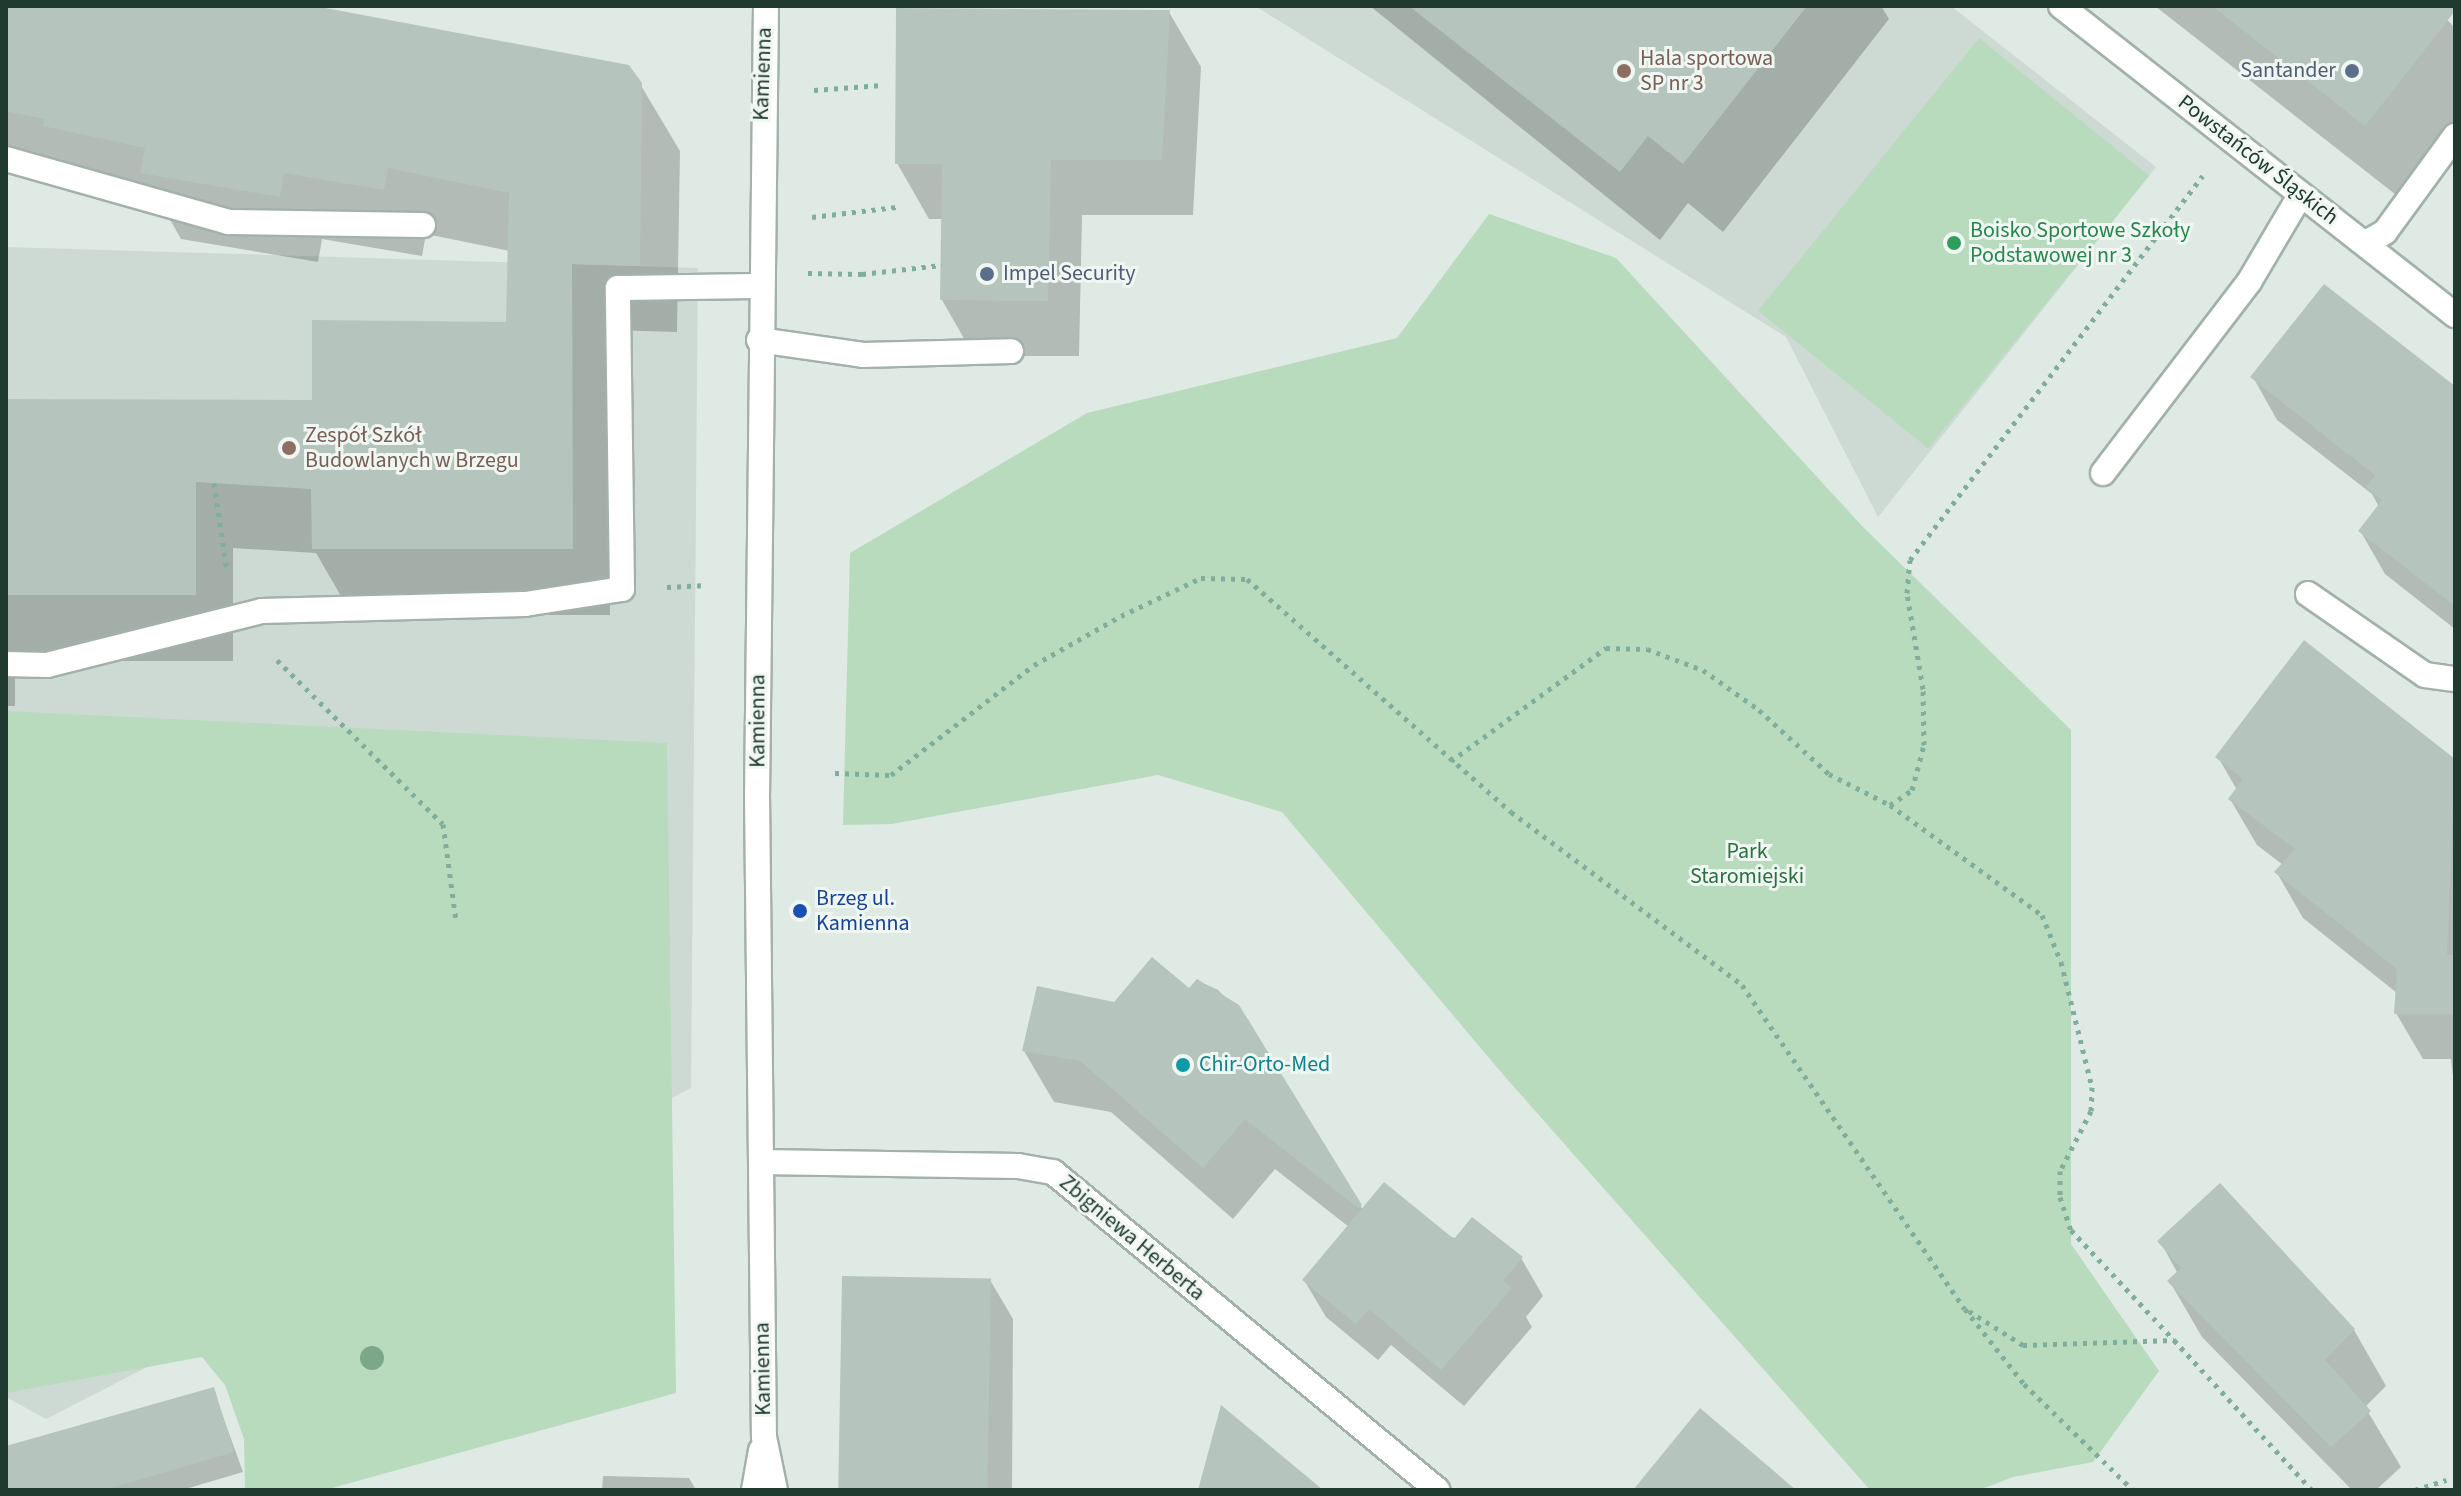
<!DOCTYPE html>
<meta charset="utf-8">
<style>
body{margin:0}
#map{position:relative;width:2461px;height:1496px;overflow:hidden;background:#dfeae4;font-family:"Source Sans 3",sans-serif}
div>[style]{position:absolute}
.built>*{inset:0;background:#cddad3}
.green>*{inset:0;background:#b8dbbe;transform-origin:0 0}
.shadow>*{inset:0;background:#0003}
.building>*{inset:0;background:#b5c5bd;transform-origin:0 0}
.path>*{height:5px;margin-top:-2.5px;transform-origin:0;background:repeating-linear-gradient(90deg,#80ae9b 0 4px,transparent 0 10px)}
.roads{filter:drop-shadow(2px 0 #a2b2aa) drop-shadow(-2px 0 #a2b2aa) drop-shadow(0 2px #a2b2aa) drop-shadow(0 -2px #a2b2aa)}
.lane>*{height:24px;margin:-12px;padding:0 12px;transform-origin:12px;border-radius:12px;background:#fff}
.street>*{height:24px;margin:-12px;padding:0 12px;transform-origin:12px;border-radius:12px;background:#fff}
.trees>*{width:24px;height:24px;margin:-12px;border-radius:50%;background:#7ca789}
.dots>*{width:22px;height:22px;translate:-50% -50%;box-sizing:border-box;border:4px solid #f0f7f2;border-radius:50%}
span{translate:-50% -50%;white-space:nowrap;text-align:center;line-height:1.15;-webkit-text-stroke:6px #f0f7f2;paint-order:stroke}
.education-label{font-size:22px;color:#785e54}
.left{translate:0 -50%;text-align:left}
.service-label{font-size:22px;color:#4e5e75}
.right{translate:-100% -50%;text-align:right}
.street-label{font-size:22px;color:#213a30}
.leisure-label{font-size:22px;color:#27864d}
.park-label{font-size:22px;color:#2b703f}
.transit-label{font-size:22px;color:#164399}
.culture-label{font-size:22px;color:#0d838f}
.frame{position:absolute;inset:0;border:8px solid #213a30;pointer-events:none}
</style>
<div id="map">
<div class="built">
<div style="clip-path:polygon(1255px 6px,1951px 6px,2156px 167px,1878px 517px,1786px 337px)"></div>
<div style="clip-path:polygon(6px 247px,698px 268px,691px 1088px,46px 1419px,6px 1397px)"></div>
</div>
<div class="green">
<div style="left:1979px;top:38px;width:219px;height:351px;rotate:39deg"></div>
<div style="clip-path:polygon(1489px 214px,1616px 258px,1863px 527px,2071px 730px,2071px 1244px,2159px 1371px,2093px 1462px,2013px 1477px,1979px 1490px,1870px 1490px,1500px 1071px,1282px 812px,1158px 775px,892px 824px,843px 825px,850px 553px,1087px 413px,1397px 338px)"></div>
<div style="clip-path:polygon(6px 711px,667px 743px,676px 1393px,325px 1490px,245px 1490px,244px 1439px,225px 1385px,202px 1357px,6px 1393px)"></div>
</div>
<div class="shadow">
<div style="clip-path:polygon(6px 6px,309px 6px,640px 84px,680px 151px,677px 332px,610px 330px,610px 615px,352px 615px,316px 553px,233px 548px,233px 661px,15px 661px,15px 706px,6px 706px,6px 401px,314px 402px,508px 324px,510px 251px,426px 234px,422px 256px,322px 239px,318px 262px,181px 239px,164px 209px,6px 168px)"></div>
<div style="clip-path:polygon(1370px 6px,1881px 6px,1889px 19px,1723px 232px,1688px 203px,1660px 240px)"></div>
<div style="clip-path:polygon(2155px 6px,2434px 6px,2455px 28px,2455px 158px,2414px 209px)"></div>
<div style="clip-path:polygon(1169px 12px,1201px 67px,1193px 215px,1082px 215px,1079px 356px,974px 356px,942px 300px,943px 219px,929px 219px,897px 163px)"></div>
<div style="clip-path:polygon(2253px 377px,2455px 389px,2455px 629px,2385px 574px,2361px 532px,2379px 507px,2372px 494px,2277px 420px)"></div>
<div style="clip-path:polygon(2305px 643px,2455px 761px,2455px 1094px,2451px 1059px,2423px 1059px,2396px 1013px,2397px 993px,2303px 918px,2277px 873px,2283px 865px,2257px 845px,2230px 799px,2237px 790px,2218px 757px)"></div>
<div style="clip-path:polygon(1198px 981px,1218px 990px,1249px 1021px,1363px 1210px,1521px 1258px,1543px 1296px,1526px 1317px,1532px 1327px,1464px 1406px,1391px 1345px,1378px 1360px,1326px 1317px,1304px 1280px,1349px 1227px,1275px 1169px,1233px 1219px,1111px 1112px,1054px 1102px,1024px 1051px,1115px 1005px,1189px 991px)"></div>
<div style="clip-path:polygon(2160px 1241px,2354px 1330px,2386px 1386px,2365px 1407px,2401px 1467px,2376px 1490px,2352px 1490px,2202px 1337px,2170px 1282px,2178px 1274px)"></div>
<div style="clip-path:polygon(990px 1280px,1013px 1319px,1012px 1490px,841px 1490px)"></div>
<div style="clip-path:polygon(213px 1389px,243px 1472px,182px 1490px,6px 1490px,6px 1448px)"></div>
<div style="clip-path:polygon(603px 1476px,689px 1478px,696px 1490px,602px 1490px)"></div>
</div>
<div class="building">
<div style="clip-path:polygon(6px 6px,315px 6px,629px 65px,642px 83px,640px 266px,572px 264px,573px 549px,312px 549px,311px 489px,196px 482px,196px 595px,6px 595px,6px 399px,312px 400px,312px 320px,506px 322px,509px 193px,388px 168px,384px 190px,284px 173px,280px 197px,140px 173px,145px 148px,43px 126px,44px 119px,6px 111px)"></div>
<div style="clip-path:polygon(1409px 6px,1807px 6px,1683px 164px,1648px 136px,1620px 172px)"></div>
<div style="clip-path:polygon(2212px 6px,2455px 6px,2455px 11px,2365px 126px)"></div>
<div style="clip-path:polygon(896px 8px,1170px 10px,1162px 160px,1051px 160px,1048px 301px,940px 300px,942px 164px,895px 164px)"></div>
<div style="clip-path:polygon(2324px 284px,2455px 386px,2455px 606px,2358px 531px,2382px 500px,2366px 488px,2375px 475px,2250px 377px)"></div>
<div style="clip-path:polygon(2304px 640px,2455px 759px,2447px 955px,2455px 955px,2455px 1014px,2394px 1014px,2397px 969px,2274px 872px,2295px 849px,2228px 799px,2243px 779px,2215px 757px)"></div>
<div style="clip-path:polygon(1152px 957px,1189px 988px,1197px 979px,1239px 1005px,1362px 1205px,1358px 1208px,1245px 1119px,1203px 1168px,1080px 1061px,1022px 1051px,1037px 986px,1114px 1002px)"></div>
<div style="clip-path:polygon(1384px 1182px,1454px 1239px,1472px 1217px,1523px 1257px,1503px 1281px,1512px 1288px,1441px 1370px,1369px 1309px,1356px 1324px,1302px 1280px)"></div>
<div style="clip-path:polygon(2220px 1183px,2355px 1329px,2325px 1360px,2371px 1411px,2331px 1447px,2167px 1281px,2181px 1268px,2157px 1241px)"></div>
<div style="left:842px;top:1276px;width:149px;height:214px;rotate:1deg"></div>
<div style="clip-path:polygon(214px 1387px,234px 1452px,104px 1490px,6px 1490px,6px 1446px)"></div>
<div style="clip-path:polygon(1221px 1405px,1323px 1490px,1198px 1490px)"></div>
<div style="clip-path:polygon(1700px 1408px,1796px 1490px,1633px 1490px)"></div>
</div>
<div class="path">
<div style="left:814px;top:90px;width:68px;rotate:-4.2deg"></div>
<div style="left:812px;top:217px;width:85px;rotate:-6.8deg"></div>
<div style="left:808px;top:273px;width:54px;rotate:1.1deg"></div>
<div style="left:862px;top:274px;width:80px;rotate:-6.5deg"></div>
<div style="left:214px;top:483px;width:90px;rotate:81.7deg"></div>
<div style="left:667px;top:587px;width:40px;rotate:-2.9deg"></div>
<div style="left:277px;top:660px;width:233px;rotate:44.7deg"></div>
<div style="left:443px;top:824px;width:97px;rotate:82.3deg"></div>
<div style="left:1451px;top:761px;width:192px;rotate:-36.1deg"></div>
<div style="left:1606px;top:648px;width:41px;rotate:1.4deg"></div>
<div style="left:1647px;top:649px;width:60px;rotate:20.6deg"></div>
<div style="left:1703px;top:670px;width:69px;rotate:35.5deg"></div>
<div style="left:1759px;top:710px;width:95px;rotate:42.4deg"></div>
<div style="left:1829px;top:774px;width:68px;rotate:26.9deg"></div>
<div style="left:1890px;top:805px;width:188px;rotate:35.9deg"></div>
<div style="left:2042px;top:915px;width:51px;rotate:68deg"></div>
<div style="left:2061px;top:962px;width:129px;rotate:76.1deg"></div>
<div style="left:2092px;top:1087px;width:24px;rotate:92deg"></div>
<div style="left:2091px;top:1111px;width:68px;rotate:117.3deg"></div>
<div style="left:2060px;top:1171px;width:26px;rotate:90deg"></div>
<div style="left:2060px;top:1197px;width:35px;rotate:72deg"></div>
<div style="left:2071px;top:1230px;width:151px;rotate:46.9deg"></div>
<div style="left:835px;top:773px;width:56px;rotate:2deg"></div>
<div style="left:891px;top:775px;width:180px;rotate:-37.6deg"></div>
<div style="left:1034px;top:665px;width:100px;rotate:-29.4deg"></div>
<div style="left:1121px;top:616px;width:89px;rotate:-25.4deg"></div>
<div style="left:1201px;top:578px;width:46px;rotate:1.2deg"></div>
<div style="left:1247px;top:579px;width:352px;rotate:41.4deg"></div>
<div style="left:1511px;top:812px;width:289px;rotate:36.8deg"></div>
<div style="left:1742px;top:985px;width:393px;rotate:55.5deg"></div>
<div style="left:1965px;top:1309px;width:95px;rotate:51.8deg"></div>
<div style="left:2024px;top:1384px;width:152px;rotate:44.2deg"></div>
<div style="left:1890px;top:805px;width:27px;rotate:-34deg"></div>
<div style="left:1912px;top:790px;width:47px;rotate:-75.1deg"></div>
<div style="left:1924px;top:745px;width:56px;rotate:-91deg"></div>
<div style="left:1923px;top:689px;width:97px;rotate:-99.5deg"></div>
<div style="left:1907px;top:593px;width:33px;rotate:-85deg"></div>
<div style="left:1910px;top:560px;width:483px;rotate:-52.7deg"></div>
<div style="left:1969px;top:1311px;width:64px;rotate:32.2deg"></div>
<div style="left:2023px;top:1345px;width:151px;rotate:-1.9deg"></div>
<div style="left:2174px;top:1340px;width:204px;rotate:47.4deg"></div>
<div style="left:2415px;top:1490px;width:33px;rotate:-18deg"></div>
</div>
<div class="roads">
<div class="lane">
<div style="left:6px;top:159px;width:231px;rotate:15.8deg"></div>
<div style="left:228px;top:222px;width:195px;rotate:0.9deg"></div>
<div style="left:2366px;top:243px;width:22px;rotate:-30deg"></div>
<div style="left:2385px;top:232px;width:119px;rotate:-53.9deg"></div>
<div style="left:759px;top:340px;width:105px;rotate:8.2deg"></div>
<div style="left:863px;top:355px;width:148px;rotate:-1.5deg"></div>
<div style="left:2103px;top:473px;width:240px;rotate:-52.6deg"></div>
<div style="left:2249px;top:282px;width:102px;rotate:-59.4deg"></div>
<div style="left:2308px;top:594px;width:142px;rotate:34.7deg"></div>
<div style="left:2425px;top:675px;width:30px;rotate:8deg"></div>
<div style="left:6px;top:664px;width:41px;rotate:1.4deg"></div>
<div style="left:47px;top:665px;width:222px;rotate:-14.1deg"></div>
<div style="left:262px;top:611px;width:263px;rotate:-1.5deg"></div>
<div style="left:525px;top:604px;width:98px;rotate:-8.8deg"></div>
<div style="left:622px;top:589px;width:301px;rotate:-90.8deg"></div>
<div style="left:618px;top:288px;width:141px;rotate:-0.8deg"></div>
</div>
<div class="street">
<div style="left:766px;top:6px;width:788px;rotate:90.65deg"></div>
<div style="left:757px;top:794px;width:643px;rotate:89.38deg"></div>
<div style="left:764px;top:1437px;width:54px;rotate:78.3deg"></div>
<div style="left:2061px;top:6px;width:501px;rotate:38.11deg"></div>
<div style="left:761px;top:1162px;width:257px;rotate:0.9deg"></div>
<div style="left:1018px;top:1166px;width:36px;rotate:10deg"></div>
<div style="left:1053px;top:1172px;width:499px;rotate:39.6deg"></div>
<div style="left:754px;top:1490px;width:40px;rotate:-80deg"></div>
</div>
</div>
<div class="trees">
<div style="left:372px;top:1358px"></div>
</div>
<div class="dots">
<div style="left:1624px;top:71px;background:#8d6e63"></div>
<div style="left:2352px;top:71px;background:#5c6f8a"></div>
<div style="left:1954px;top:243px;background:#2e9e5b"></div>
<div style="left:987px;top:274px;background:#5c6f8a"></div>
<div style="left:289px;top:448px;background:#8d6e63"></div>
<div style="left:800px;top:911px;background:#1a4fb4"></div>
<div style="left:1183px;top:1065px;background:#0f9aa8"></div>
</div>
<div class="education-label">
<span class="left" style="left:1640px;top:71px">Hala sportowa<br>SP nr 3</span>
<span class="left" style="left:305px;top:448px">Zespół Szkół<br>Budowlanych w Brzegu</span>
</div>
<div class="service-label">
<span class="right" style="left:2336px;top:71px">Santander</span>
<span class="left" style="left:1003px;top:274px">Impel Security</span>
</div>
<div class="street-label">
<span style="left:763px;top:74px;rotate:-88deg">Kamienna</span>
<span style="left:2258px;top:160px;rotate:38deg">Powstańców Śląskich</span>
<span style="left:758px;top:721px;rotate:-90deg">Kamienna</span>
<span style="left:1132px;top:1238px;rotate:40deg">Zbigniewa Herberta</span>
<span style="left:763px;top:1369px;rotate:-91deg">Kamienna</span>
</div>
<div class="leisure-label">
<span class="left" style="left:1970px;top:243px">Boisko Sportowe Szkoły<br>Podstawowej nr 3</span>
</div>
<div class="park-label">
<span style="left:1747px;top:864px">Park<br>Staromiejski</span>
</div>
<div class="transit-label">
<span class="left" style="left:816px;top:911px">Brzeg ul.<br>Kamienna</span>
</div>
<div class="culture-label">
<span class="left" style="left:1199px;top:1065px">Chir-Orto-Med</span>
</div>
<div class="frame"></div>
</div>
